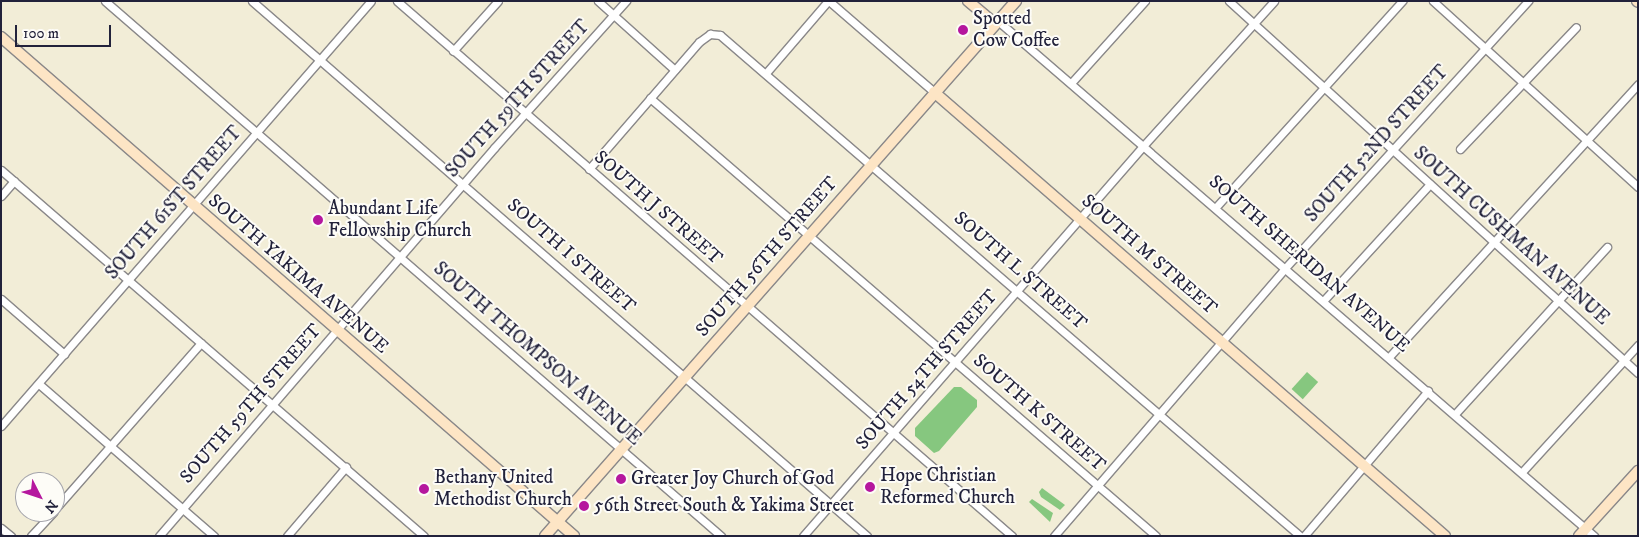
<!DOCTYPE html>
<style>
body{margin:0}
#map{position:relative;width:1639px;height:537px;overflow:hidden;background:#f2edd7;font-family:"IM FELL DW Pica",serif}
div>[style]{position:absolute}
.green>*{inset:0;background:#86c77f;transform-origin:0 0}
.roads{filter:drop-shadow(1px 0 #8a8889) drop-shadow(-1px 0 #8a8889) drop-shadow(0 1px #8a8889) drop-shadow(0 -1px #8a8889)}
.street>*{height:7px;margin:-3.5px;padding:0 3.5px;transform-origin:3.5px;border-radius:3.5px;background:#fff}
.secondary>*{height:10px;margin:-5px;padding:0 5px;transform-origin:5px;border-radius:5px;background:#fde5c5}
.dots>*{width:14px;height:14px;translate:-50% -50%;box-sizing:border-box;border:2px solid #fdfcf7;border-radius:50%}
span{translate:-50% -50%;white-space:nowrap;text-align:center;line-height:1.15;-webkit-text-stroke:4px #fdfcf7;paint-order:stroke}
.poi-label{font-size:19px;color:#22223b}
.left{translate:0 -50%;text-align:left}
.street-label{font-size:19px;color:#22223b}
.frame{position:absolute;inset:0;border:2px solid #22223b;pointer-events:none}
.north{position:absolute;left:15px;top:472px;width:50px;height:50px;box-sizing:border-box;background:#fdfcf7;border:1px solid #a5a5ac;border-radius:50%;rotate:131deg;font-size:14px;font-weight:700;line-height:20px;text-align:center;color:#22223b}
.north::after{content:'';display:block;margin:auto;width:18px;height:22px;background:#b5179e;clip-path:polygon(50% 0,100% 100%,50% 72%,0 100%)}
.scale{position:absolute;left:15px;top:25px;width:96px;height:22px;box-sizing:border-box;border:2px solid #22223b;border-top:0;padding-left:6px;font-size:15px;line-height:18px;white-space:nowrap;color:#22223b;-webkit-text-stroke:4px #fdfcf7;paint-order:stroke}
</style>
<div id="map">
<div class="green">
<div style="left:1307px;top:372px;width:15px;height:23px;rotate:42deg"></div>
<div style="clip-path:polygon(954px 387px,961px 387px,977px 400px,977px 407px,939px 451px,934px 453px,915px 436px,915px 428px)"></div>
<div style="clip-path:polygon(1042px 488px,1065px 505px,1060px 510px,1041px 497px,1039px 492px)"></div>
<div style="clip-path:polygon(1032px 499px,1053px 513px,1050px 522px,1029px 502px)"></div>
</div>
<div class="roads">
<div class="street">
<div style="left:105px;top:1px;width:816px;rotate:40.97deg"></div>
<div style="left:252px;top:1px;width:815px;rotate:41.02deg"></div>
<div style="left:397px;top:1px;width:815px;rotate:41.02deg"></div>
<div style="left:598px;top:1px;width:103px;rotate:41.9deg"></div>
<div style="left:829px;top:1px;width:139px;rotate:40.9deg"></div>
<div style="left:1229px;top:1px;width:553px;rotate:42.29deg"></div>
<div style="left:1433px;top:1px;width:277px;rotate:42.2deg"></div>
<div style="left:998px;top:21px;width:788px;rotate:40.83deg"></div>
<div style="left:453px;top:51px;width:67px;rotate:-48deg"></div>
<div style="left:766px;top:73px;width:95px;rotate:-49.3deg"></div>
<div style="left:1072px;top:82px;width:109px;rotate:-48deg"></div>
<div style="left:650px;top:98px;width:669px;rotate:40.88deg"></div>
<div style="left:1460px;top:149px;width:168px;rotate:-46.4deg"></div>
<div style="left:589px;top:169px;width:168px;rotate:-49.1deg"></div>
<div style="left:699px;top:42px;width:14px;rotate:-36deg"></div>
<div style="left:710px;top:34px;width:10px;rotate:6deg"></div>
<div style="left:720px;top:35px;width:766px;rotate:40.82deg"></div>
<div style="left:1px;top:170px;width:559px;rotate:40.87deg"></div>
<div style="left:1px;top:196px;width:20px;rotate:-49deg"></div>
<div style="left:1216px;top:207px;width:278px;rotate:-47.9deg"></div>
<div style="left:1px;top:299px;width:84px;rotate:41.1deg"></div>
<div style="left:1324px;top:300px;width:157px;rotate:-47.6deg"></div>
<div style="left:1389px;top:357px;width:369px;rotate:-47.6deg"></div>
<div style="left:39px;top:384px;width:232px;rotate:41deg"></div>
<div style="left:1455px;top:414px;width:226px;rotate:-47.7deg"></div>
<div style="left:1px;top:426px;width:563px;rotate:-48.96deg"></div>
<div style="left:1522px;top:472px;width:172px;rotate:-47.6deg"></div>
<div style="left:55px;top:509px;width:221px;rotate:-48.7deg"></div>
<div style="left:1px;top:528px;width:13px;rotate:39deg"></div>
<div style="left:31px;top:536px;width:33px;rotate:-47deg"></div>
<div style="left:159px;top:536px;width:513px;rotate:-49.19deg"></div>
<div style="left:494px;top:148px;width:198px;rotate:-48.1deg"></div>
<div style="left:287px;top:536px;width:91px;rotate:-49.5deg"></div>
<div style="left:803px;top:536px;width:519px;rotate:-48.91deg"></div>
<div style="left:1144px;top:145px;width:194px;rotate:-47.9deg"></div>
<div style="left:1054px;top:536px;width:355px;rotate:-49.2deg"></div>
<div style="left:1286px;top:267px;width:360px;rotate:-47.7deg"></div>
<div style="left:1304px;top:536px;width:191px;rotate:-49.5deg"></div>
</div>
<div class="secondary">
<div style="left:968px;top:1px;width:35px;rotate:40deg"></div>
<div style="left:1637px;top:1px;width:1px;rotate:45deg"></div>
<div style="left:1px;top:37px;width:760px;rotate:41.05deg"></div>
<div style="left:934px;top:92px;width:677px;rotate:40.99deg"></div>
<div style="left:545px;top:536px;width:713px;rotate:-48.64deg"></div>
<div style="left:1579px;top:536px;width:88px;rotate:-47.8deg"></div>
</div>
</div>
<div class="dots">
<div style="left:963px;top:30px;background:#b5179e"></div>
<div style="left:318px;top:220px;background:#b5179e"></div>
<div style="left:621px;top:479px;background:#b5179e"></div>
<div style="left:870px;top:487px;background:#b5179e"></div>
<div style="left:424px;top:489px;background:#b5179e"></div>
<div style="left:584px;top:506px;background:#b5179e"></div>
</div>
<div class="poi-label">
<span class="left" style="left:973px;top:30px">Spotted<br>Cow Coffee</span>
<span class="left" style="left:328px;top:220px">Abundant Life<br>Fellowship Church</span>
<span class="left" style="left:880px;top:487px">Hope Christian<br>Reformed Church</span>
<span class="left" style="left:434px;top:489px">Bethany United<br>Methodist Church</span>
<span class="left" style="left:631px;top:479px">Greater Joy Church of God</span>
<span class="left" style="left:594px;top:506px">56th Street South &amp; Yakima Street</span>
</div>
<div class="street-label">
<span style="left:518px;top:99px;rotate:-48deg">SOUTH 59TH STREET</span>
<span style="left:1377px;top:144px;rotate:-48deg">SOUTH 52ND STREET</span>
<span style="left:174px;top:203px;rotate:-49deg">SOUTH 61ST STREET</span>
<span style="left:658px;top:208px;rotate:41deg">SOUTH J STREET</span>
<span style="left:1511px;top:236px;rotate:42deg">SOUTH CUSHMAN AVENUE</span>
<span style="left:1149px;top:255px;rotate:41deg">SOUTH M STREET</span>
<span style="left:571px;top:256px;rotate:41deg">SOUTH I STREET</span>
<span style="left:767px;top:257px;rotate:-49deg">SOUTH 56TH STREET</span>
<span style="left:1309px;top:264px;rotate:41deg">SOUTH SHERIDAN AVENUE</span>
<span style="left:1020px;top:271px;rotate:41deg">SOUTH L STREET</span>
<span style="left:298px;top:274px;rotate:41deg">SOUTH YAKIMA AVENUE</span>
<span style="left:537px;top:354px;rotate:41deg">SOUTH THOMPSON AVENUE</span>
<span style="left:927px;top:370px;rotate:-49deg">SOUTH 54TH STREET</span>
<span style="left:251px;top:404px;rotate:-49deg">SOUTH 59TH STREET</span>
<span style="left:1039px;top:413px;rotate:41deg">SOUTH K STREET</span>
</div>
<div class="frame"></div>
<div class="north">N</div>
<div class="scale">100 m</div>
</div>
